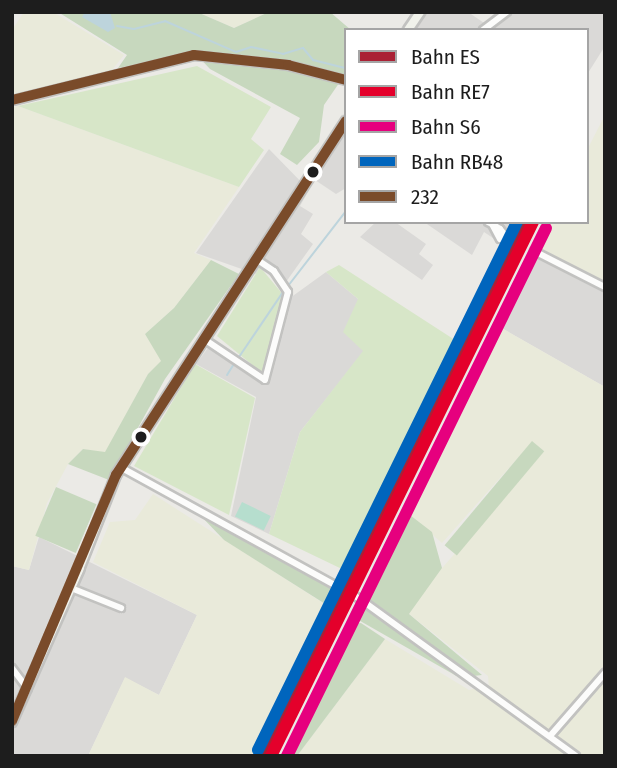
<!DOCTYPE html>
<style>
body{margin:0}
#map{position:relative;width:617px;height:768px;overflow:hidden;background:#ebeae6;font-family:"Fira Sans Condensed",sans-serif}
div>[style]{position:absolute}
.residential>*{inset:0;background:#dad9d7}
.farmland>*{inset:0;background:#e9eada}
.grass>*{inset:0;background:#d7e6c8}
.forest>*{inset:0;background:#c7d8be;transform-origin:0 0}
.pitch>*{inset:0;background:#b6dece;transform-origin:0 0}
.water>*{inset:0;background:#bdd4dc}
.stream>*{height:2px;margin:-1px;padding:0 1px;transform-origin:1px;border-radius:1px;background:#bdd4dc}
.roads{filter:drop-shadow(2px 0 #c2c2c0) drop-shadow(-2px 0 #c2c2c0) drop-shadow(0 2px #c2c2c0) drop-shadow(0 -2px #c2c2c0)}
.minor>*{height:6px;margin:-3px;padding:0 3px;transform-origin:3px;border-radius:3px;background:#fcfcfb}
.tertiary>*{height:7px;margin:-3.5px;padding:0 3.5px;transform-origin:3.5px;border-radius:3.5px;background:#fcfcfb}
.secondary>*{height:8px;margin:-4px;padding:0 4px;transform-origin:4px;border-radius:4px;background:#f1f2eb}
.bus-1>*{height:10px;margin:-5px;padding:0 5px;transform-origin:5px;border-radius:5px;background:#7a4b2a}
.rail-1>*{height:12px;margin:-6px;padding:0 6px;transform-origin:6px;border-radius:6px;background:#aa2135}
.rail-2>*{height:12px;margin:-6px;padding:0 6px;transform-origin:6px;border-radius:6px;background:#e4002b}
.rail-3>*{height:12px;margin:-6px;padding:0 6px;transform-origin:6px;border-radius:6px;background:#e6007e}
.rail-4>*{height:12px;margin:-6px;padding:0 6px;transform-origin:6px;border-radius:6px;background:#0065bd}
.dots>*{width:19px;height:19px;translate:-50% -50%;box-sizing:border-box;border:4px solid #fff;border-radius:50%}
span{translate:-50% -50%;white-space:nowrap;text-align:center;line-height:1.15;-webkit-text-stroke:6px #fff;paint-order:stroke}
.frame{position:absolute;inset:0;border:14px solid #1d1d1d;pointer-events:none}
.legend{position:absolute;left:344px;top:28px;width:245px;height:196px;box-sizing:border-box;background:#fff;border:2px solid #a5a5a5;margin:0;padding:9px 12px;list-style:none;font-size:21px;color:#1d1d1d}
.legend li{display:flex;align-items:center;gap:14px;height:35px}
.legend b{width:35px;border:2px solid #a5a5a5}
</style>
<div id="map">
<div class="residential">
<div style="clip-path:polygon(426px 12px,468px 12px,484px 23px,496px 12px,605px 12px,605px 46px,588px 73px,587px 30px,413px 30px)"></div>
<div style="clip-path:polygon(346px 126px,346px 188px,336px 194px,315px 180px)"></div>
<div style="clip-path:polygon(269px 149px,309px 190px,300px 206px,313px 214px,301px 234px,313px 244px,286px 282px,260px 267px,256px 274px,196px 253px)"></div>
<div style="clip-path:polygon(376px 222px,395px 222px,426px 244px,419px 254px,433px 265px,422px 280px,360px 237px)"></div>
<div style="clip-path:polygon(424px 222px,514px 222px,502px 244px,484px 232px,472px 255px)"></div>
<div style="clip-path:polygon(538px 256px,605px 289px,605px 387px,498px 326px)"></div>
<div style="clip-path:polygon(326px 272px,358px 299px,364px 351px,300px 432px,269px 534px,231px 516px,256px 397px,196px 364px,210px 345px,267px 383px,290px 298px)"></div>
<div style="clip-path:polygon(39px 537px,197px 615px,159px 695px,125px 678px,88px 756px,12px 756px,12px 566px,29px 570px)"></div>
</div>
<div class="farmland">
<div style="clip-path:polygon(24px 12px,53px 12px,124px 55px,112px 70px,12px 95px,12px 30px)"></div>
<div style="clip-path:polygon(197px 12px,269px 12px,234px 28px)"></div>
<div style="clip-path:polygon(18px 106px,239px 187px,194px 253px,211px 260px,174px 308px,145px 334px,162px 361px,148px 374px,105px 453px,83px 449px,68px 464px,47px 503px,29px 570px,12px 566px,12px 107px)"></div>
<div style="clip-path:polygon(605px 115px,605px 282px,540px 248px,552px 222px,587px 222px,587px 150px)"></div>
<div style="clip-path:polygon(498px 326px,605px 387px,605px 756px,581px 756px,489px 688px,488px 676px,409px 614px,410px 605px,544px 451px,532px 442px,442px 543px,406px 512px)"></div>
<div style="clip-path:polygon(153px 494px,326px 605px,253px 756px,88px 756px,125px 677px,159px 695px,197px 615px,93px 562px,110px 522px,135px 520px)"></div>
<div style="clip-path:polygon(385px 639px,469px 690px,477px 688px,570px 756px,297px 756px)"></div>
</div>
<div class="grass">
<div style="clip-path:polygon(197px 66px,271px 107px,251px 139px,264px 150px,239px 187px,18px 106px)"></div>
<div style="clip-path:polygon(339px 265px,458px 342px,344px 570px,269px 534px,300px 432px,363px 351px,343px 332px,358px 299px,326px 272px)"></div>
<div style="clip-path:polygon(260px 267px,285px 297px,262px 373px,217px 336px)"></div>
<div style="clip-path:polygon(195px 364px,255px 398px,229px 515px,134px 466px)"></div>
<div style="clip-path:polygon(326px 605px,258px 756px,253px 756px)"></div>
</div>
<div class="forest">
<div style="clip-path:polygon(58px 12px,197px 12px,234px 28px,269px 12px,330px 12px,351px 30px,346px 30px,346px 73px,324px 105px,319px 142px,297px 165px,280px 154px,300px 118px,210px 69px,195px 53px,118px 68px,127px 55px)"></div>
<div style="clip-path:polygon(211px 260px,239px 274px,165px 379px,109px 480px,68px 464px,83px 449px,105px 452px,148px 374px,161px 361px,145px 334px,174px 308px)"></div>
<div style="left:532px;top:441px;width:16px;height:136px;rotate:40deg"></div>
<div style="left:56px;top:487px;width:44px;height:53px;rotate:23deg"></div>
<div style="clip-path:polygon(406px 512px,432px 532px,442px 568px,409px 614px,482px 675px,473px 676px,362px 594px)"></div>
<div style="clip-path:polygon(199px 514px,335px 590px,330px 607px,224px 540px)"></div>
<div style="clip-path:polygon(356px 603px,420px 646px,474px 686px,355px 618px)"></div>
<div style="clip-path:polygon(361px 623px,385px 639px,297px 756px,285px 756px,353px 624px)"></div>
</div>
<div class="pitch">
<div style="left:242px;top:502px;width:32px;height:16px;rotate:26deg"></div>
</div>
<div class="water">
<div style="clip-path:polygon(85px 12px,110px 12px,115px 28px,108px 32px,82px 17px)"></div>
</div>
<div class="stream">
<div style="left:117px;top:26px;width:17px;rotate:10deg"></div>
<div style="left:134px;top:29px;width:32px;rotate:-14deg"></div>
<div style="left:165px;top:21px;width:77px;rotate:23.6deg"></div>
<div style="left:236px;top:52px;width:16px;rotate:-18deg"></div>
<div style="left:251px;top:47px;width:33px;rotate:12deg"></div>
<div style="left:283px;top:54px;width:21px;rotate:-17deg"></div>
<div style="left:303px;top:48px;width:16px;rotate:50deg"></div>
<div style="left:313px;top:60px;width:34px;rotate:14deg"></div>
<div style="left:288px;top:286px;width:95px;rotate:-52.3deg"></div>
<div style="left:239px;top:357px;width:78px;rotate:-55.9deg"></div>
<div style="left:227px;top:375px;width:13px;rotate:-58deg"></div>
</div>
<div class="roads">
<div class="minor">
<div style="left:483px;top:30px;width:30px;rotate:-37deg"></div>
<div style="left:488px;top:222px;width:4px;rotate:27deg"></div>
<div style="left:492px;top:224px;width:9px;rotate:32deg"></div>
<div style="left:500px;top:229px;width:6px;rotate:51deg"></div>
<div style="left:504px;top:234px;width:6px;rotate:129deg"></div>
<div style="left:500px;top:239px;width:17px;rotate:-118deg"></div>
<div style="left:534px;top:251px;width:80px;rotate:26.9deg"></div>
<div style="left:204px;top:339px;width:73px;rotate:33.9deg"></div>
<div style="left:265px;top:380px;width:91px;rotate:-75.4deg"></div>
<div style="left:288px;top:292px;width:25px;rotate:-124deg"></div>
<div style="left:274px;top:271px;width:22px;rotate:-146deg"></div>
<div style="left:122px;top:468px;width:272px;rotate:28.8deg"></div>
<div style="left:360px;top:599px;width:267px;rotate:36deg"></div>
<div style="left:71px;top:588px;width:54px;rotate:21.8deg"></div>
<div style="left:12px;top:668px;width:26px;rotate:53deg"></div>
<div style="left:550px;top:736px;width:84px;rotate:-48.9deg"></div>
</div>
<div class="tertiary">
<div style="left:12px;top:100px;width:187px;rotate:-13.9deg"></div>
<div style="left:194px;top:55px;width:95px;rotate:6.1deg"></div>
<div style="left:288px;top:65px;width:60px;rotate:14.5deg"></div>
</div>
<div class="secondary">
<div style="left:408px;top:30px;width:22px;rotate:-56deg"></div>
<div style="left:78px;top:572px;width:104px;rotate:-68.6deg"></div>
<div style="left:116px;top:475px;width:422px;rotate:-57deg"></div>
<div style="left:12px;top:722px;width:168px;rotate:-66.2deg"></div>
</div>
</div>
<div class="bus-1">
<div style="left:12px;top:100px;width:187px;rotate:-13.9deg"></div>
<div style="left:194px;top:55px;width:95px;rotate:6.1deg"></div>
<div style="left:288px;top:65px;width:60px;rotate:14.5deg"></div>
<div style="left:12px;top:721px;width:267px;rotate:-67.1deg"></div>
<div style="left:116px;top:475px;width:422px;rotate:-57deg"></div>
</div>
<div class="rail-1">
<div style="left:260px;top:756px;width:595px;rotate:-63.78deg"></div>
</div>
<div class="rail-2">
<div style="left:271px;top:756px;width:595px;rotate:-63.87deg"></div>
</div>
<div class="rail-3">
<div style="left:287px;top:756px;width:588px;rotate:-63.87deg"></div>
</div>
<div class="rail-4">
<div style="left:258px;top:750px;width:588px;rotate:-63.87deg"></div>
</div>
<div class="dots">
<div style="left:313px;top:172px;background:#1d1d1d"></div>
<div style="left:141px;top:437px;background:#1d1d1d"></div>
</div>
<div class="frame"></div>
<ul class="legend">
<li><b style="height:9px;background:#aa2135"></b>Bahn ES</li>
<li><b style="height:9px;background:#e4002b"></b>Bahn RE7</li>
<li><b style="height:9px;background:#e6007e"></b>Bahn S6</li>
<li><b style="height:9px;background:#0065bd"></b>Bahn RB48</li>
<li><b style="height:9px;background:#7a4b2a"></b>232</li>
</ul>
</div>
